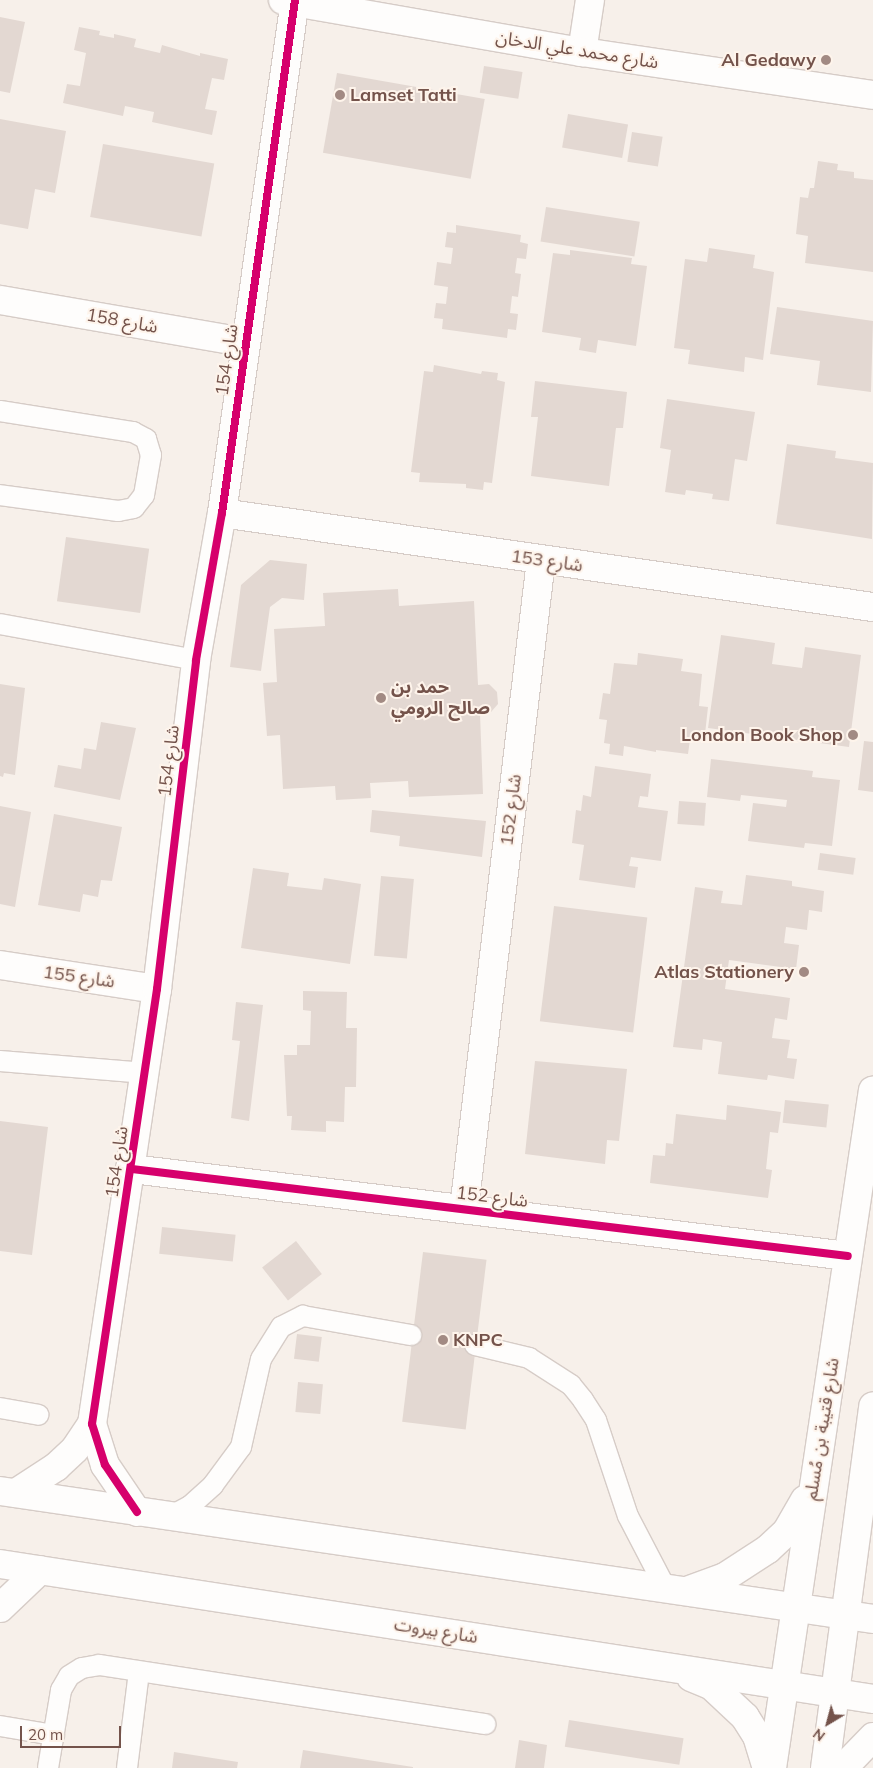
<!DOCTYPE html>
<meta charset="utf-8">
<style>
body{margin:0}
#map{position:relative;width:873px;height:1768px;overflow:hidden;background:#f7f0ea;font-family:Mulish,"Noto Sans Arabic",sans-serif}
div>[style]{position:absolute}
.building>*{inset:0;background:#e3d8d2;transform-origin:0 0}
.roads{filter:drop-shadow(1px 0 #d6ccc7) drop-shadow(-1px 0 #d6ccc7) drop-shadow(0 1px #d6ccc7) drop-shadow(0 -1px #d6ccc7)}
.lane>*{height:20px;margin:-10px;padding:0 10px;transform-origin:10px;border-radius:10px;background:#fefdfc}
.street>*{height:28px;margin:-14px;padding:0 14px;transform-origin:14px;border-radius:14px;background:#fefdfc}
.secondary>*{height:28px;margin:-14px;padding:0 14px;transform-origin:14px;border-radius:14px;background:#fefdfc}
.cycleway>*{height:8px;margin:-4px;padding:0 4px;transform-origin:4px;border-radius:4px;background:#d6006c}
.dots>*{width:14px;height:14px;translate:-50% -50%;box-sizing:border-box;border:2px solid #fef4eb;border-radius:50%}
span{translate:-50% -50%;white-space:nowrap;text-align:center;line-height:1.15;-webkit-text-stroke:4px #fef4eb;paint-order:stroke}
.street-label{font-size:18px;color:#74534b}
.poi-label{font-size:18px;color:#74534b;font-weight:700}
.right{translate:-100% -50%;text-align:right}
.left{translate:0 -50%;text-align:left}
.north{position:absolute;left:803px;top:1698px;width:50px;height:50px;-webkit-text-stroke:4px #fef4eb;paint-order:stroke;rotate:217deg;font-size:14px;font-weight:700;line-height:20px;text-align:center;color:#74534b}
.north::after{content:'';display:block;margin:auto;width:18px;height:22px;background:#74534b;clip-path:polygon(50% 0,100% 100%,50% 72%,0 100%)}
.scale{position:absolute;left:20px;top:1726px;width:101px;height:22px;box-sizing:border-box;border:2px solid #74534b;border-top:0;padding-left:6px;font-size:15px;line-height:18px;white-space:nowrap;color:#74534b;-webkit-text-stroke:4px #fef4eb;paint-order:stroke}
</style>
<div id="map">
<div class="building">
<div style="clip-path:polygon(0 17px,25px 22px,10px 93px,0 91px)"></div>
<div style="clip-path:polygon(79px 27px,100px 31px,99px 35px,114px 38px,114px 34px,136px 39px,134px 47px,160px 53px,162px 45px,200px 56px,200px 53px,228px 59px,224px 80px,212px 78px,205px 109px,217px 111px,212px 135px,152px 122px,154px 112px,125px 106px,123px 116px,63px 103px,67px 84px,80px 86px,86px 53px,74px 50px)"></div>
<div style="left:484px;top:66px;width:39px;height:27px;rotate:9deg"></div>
<div style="left:337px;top:73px;width:150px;height:81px;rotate:10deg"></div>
<div style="left:568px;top:114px;width:61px;height:34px;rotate:10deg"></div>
<div style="clip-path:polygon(0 119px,66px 131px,55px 193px,35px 189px,28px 229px,0 224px)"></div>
<div style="left:632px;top:132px;width:31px;height:30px;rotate:9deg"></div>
<div style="left:103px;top:144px;width:113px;height:74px;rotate:10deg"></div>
<div style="clip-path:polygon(818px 161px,838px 164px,837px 170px,854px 172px,854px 178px,873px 180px,873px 272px,805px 263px,808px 236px,796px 234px,800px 197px,808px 198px,810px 188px,814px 188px)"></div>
<div style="left:546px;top:207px;width:95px;height:35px;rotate:9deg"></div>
<div style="clip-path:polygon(456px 225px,521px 235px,520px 242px,528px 244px,526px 259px,517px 258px,515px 273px,521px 274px,518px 297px,512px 296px,510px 313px,518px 314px,516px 330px,508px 329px,507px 338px,442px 329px,443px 319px,434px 318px,436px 303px,446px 304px,448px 287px,434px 285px,437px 262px,451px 264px,453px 248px,445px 247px,447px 232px,456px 233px)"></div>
<div style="clip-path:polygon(709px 248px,755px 255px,753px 268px,774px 272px,763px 360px,745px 357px,744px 372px,688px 364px,690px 350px,674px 348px,685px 259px,707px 262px)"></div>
<div style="clip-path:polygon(570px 250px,632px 258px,631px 264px,647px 266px,636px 346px,598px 340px,596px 353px,579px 350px,581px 338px,542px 332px,553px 253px,570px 255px)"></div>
<div style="clip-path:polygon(777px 307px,873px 321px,871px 392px,817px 385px,820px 361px,770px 354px)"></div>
<div style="clip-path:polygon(434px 365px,481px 374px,482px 371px,498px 373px,497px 380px,505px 382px,492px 483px,484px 482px,483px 490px,466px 488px,466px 484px,419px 482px,420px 473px,411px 472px,424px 371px,433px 372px)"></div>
<div style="clip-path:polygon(535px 381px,627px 392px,623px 428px,616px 428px,609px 486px,531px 476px,538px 417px,531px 417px)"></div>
<div style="clip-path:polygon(667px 399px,755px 412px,747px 461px,735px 459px,729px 501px,712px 499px,713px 494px,686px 490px,685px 495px,665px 492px,671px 450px,660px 448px)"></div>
<div style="clip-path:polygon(787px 444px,836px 451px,835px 458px,873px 463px,872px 539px,776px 524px)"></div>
<div style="left:66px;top:537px;width:84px;height:65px;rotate:8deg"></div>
<div style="clip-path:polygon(270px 560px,307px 564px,304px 600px,282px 598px,270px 607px,261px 671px,230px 667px,241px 585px)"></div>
<div style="clip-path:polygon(398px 589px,399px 606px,474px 601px,478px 685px,489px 684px,497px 692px,498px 704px,491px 712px,480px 713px,483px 794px,409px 797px,408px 781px,370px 783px,371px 798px,336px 800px,335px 786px,283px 789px,280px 735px,267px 736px,263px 683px,277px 682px,274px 629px,325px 626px,323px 593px)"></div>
<div style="clip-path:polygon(721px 635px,775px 643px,772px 664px,802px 668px,805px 647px,861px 655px,849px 747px,708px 728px)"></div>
<div style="clip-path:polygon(638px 653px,683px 659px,681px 671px,702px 674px,699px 706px,708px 707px,705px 734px,691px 732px,688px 754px,656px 750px,656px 752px,624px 746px,623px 756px,609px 754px,610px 744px,604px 743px,607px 720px,599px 719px,603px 693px,610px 694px,614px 663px,637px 665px)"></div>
<div style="clip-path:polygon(0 684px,25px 688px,15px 775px,4px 773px,3px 777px,0 776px)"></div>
<div style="clip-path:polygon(101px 722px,136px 728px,120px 800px,54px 787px,58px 765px,81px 769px,84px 748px,96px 750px)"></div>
<div style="clip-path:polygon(864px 741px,873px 742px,873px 792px,858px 790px)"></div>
<div style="clip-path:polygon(711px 759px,813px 771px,812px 777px,840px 780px,832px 846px,805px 843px,804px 848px,748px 841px,753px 803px,786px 807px,787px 800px,741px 795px,740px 801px,707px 797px)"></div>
<div style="clip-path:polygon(595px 766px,651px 774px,648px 797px,640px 796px,638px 807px,668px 811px,661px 861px,631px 857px,629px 866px,638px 867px,635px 888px,579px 880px,584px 845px,572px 843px,576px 810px,581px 811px,583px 795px,591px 797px)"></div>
<div style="left:679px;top:801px;width:27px;height:23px;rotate:4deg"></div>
<div style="clip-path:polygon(0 806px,31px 812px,15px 907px,0 904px)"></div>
<div style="clip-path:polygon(372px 810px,486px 821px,482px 857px,399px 846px,400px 836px,370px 832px)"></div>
<div style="clip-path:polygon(54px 814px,122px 827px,112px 881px,101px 880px,98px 897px,83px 894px,80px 912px,38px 905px)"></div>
<div style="left:820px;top:853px;width:36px;height:17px;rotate:8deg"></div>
<div style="clip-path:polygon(253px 868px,289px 873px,287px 886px,322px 890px,324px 878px,361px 884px,350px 964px,241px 948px)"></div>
<div style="clip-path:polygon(746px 875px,792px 881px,792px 886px,824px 891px,822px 912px,809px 910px,807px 930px,786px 927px,784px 943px,799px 945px,796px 969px,729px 960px,725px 989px,790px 998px,787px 1020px,775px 1018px,772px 1038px,790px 1040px,787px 1058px,797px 1059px,794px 1079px,768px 1075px,767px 1080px,718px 1074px,722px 1042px,703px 1039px,702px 1050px,673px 1047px,695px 887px,723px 891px,721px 903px,742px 905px)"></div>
<div style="left:381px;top:876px;width:33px;height:80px;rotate:5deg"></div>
<div style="left:554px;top:906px;width:94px;height:116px;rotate:7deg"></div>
<div style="clip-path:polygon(303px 991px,347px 992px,346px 1028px,357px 1028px,356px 1087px,345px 1087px,344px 1122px,326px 1121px,326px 1132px,291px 1130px,292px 1116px,287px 1116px,284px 1055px,297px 1055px,297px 1045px,310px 1045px,311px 1011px,303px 1010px)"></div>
<div style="clip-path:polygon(236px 1002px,263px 1005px,249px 1121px,231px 1118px,240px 1041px,232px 1040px)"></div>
<div style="clip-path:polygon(535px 1061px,627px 1069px,619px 1141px,607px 1140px,605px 1164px,525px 1154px)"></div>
<div style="left:785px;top:1100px;width:44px;height:23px;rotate:6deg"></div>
<div style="clip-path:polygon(727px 1105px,781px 1112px,778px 1133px,770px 1132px,766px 1169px,772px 1170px,768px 1198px,650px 1183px,653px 1155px,665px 1156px,666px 1143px,673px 1144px,676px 1114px,726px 1120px)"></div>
<div style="clip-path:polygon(0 1121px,48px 1127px,32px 1255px,0 1251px)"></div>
<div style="left:162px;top:1227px;width:74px;height:27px;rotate:6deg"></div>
<div style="left:296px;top:1241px;width:42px;height:43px;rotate:52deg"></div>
<div style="left:423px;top:1252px;width:64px;height:171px;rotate:7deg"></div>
<div style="left:297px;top:1334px;width:25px;height:25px;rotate:7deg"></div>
<div style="left:298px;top:1382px;width:25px;height:30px;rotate:5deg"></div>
<div style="left:569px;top:1720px;width:116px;height:27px;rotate:9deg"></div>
<div style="clip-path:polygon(519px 1740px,547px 1745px,544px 1768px,515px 1768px)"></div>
<div style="clip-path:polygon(303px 1750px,413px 1767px,413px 1768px,300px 1768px)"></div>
<div style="clip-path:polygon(174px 1752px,238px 1762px,237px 1768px,172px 1768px)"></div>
</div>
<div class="roads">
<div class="lane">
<div style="left:0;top:411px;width:135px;rotate:9deg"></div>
<div style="left:133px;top:432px;width:15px;rotate:28deg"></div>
<div style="left:146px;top:439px;width:17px;rotate:73deg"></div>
<div style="left:151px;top:455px;width:41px;rotate:99.9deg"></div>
<div style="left:144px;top:495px;width:16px;rotate:128deg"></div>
<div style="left:134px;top:508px;width:16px;rotate:169deg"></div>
<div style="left:118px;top:511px;width:119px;rotate:-172.3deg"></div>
<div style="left:0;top:624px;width:199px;rotate:10.4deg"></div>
<div style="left:0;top:1061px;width:146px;rotate:4.7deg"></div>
<div style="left:475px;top:1345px;width:56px;rotate:13.5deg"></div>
<div style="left:529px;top:1358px;width:50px;rotate:32.7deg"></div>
<div style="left:571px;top:1385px;width:19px;rotate:51deg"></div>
<div style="left:583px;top:1400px;width:24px;rotate:57deg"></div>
<div style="left:596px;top:1420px;width:101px;rotate:71.6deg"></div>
<div style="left:628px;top:1516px;width:82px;rotate:62.5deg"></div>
<div style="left:0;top:1408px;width:39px;rotate:10deg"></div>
<div style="left:171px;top:1516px;width:21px;rotate:-28deg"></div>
<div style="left:190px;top:1506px;width:31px;rotate:-42deg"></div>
<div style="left:213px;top:1485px;width:47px;rotate:-53.6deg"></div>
<div style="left:241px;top:1447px;width:90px;rotate:-77.2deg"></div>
<div style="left:261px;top:1359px;width:38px;rotate:-58deg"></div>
<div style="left:281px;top:1327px;width:25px;rotate:-27deg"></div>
<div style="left:303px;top:1316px;width:110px;rotate:10deg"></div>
<div style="left:0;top:1726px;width:55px;rotate:9.5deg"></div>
<div style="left:48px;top:1768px;width:79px;rotate:-80.5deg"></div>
<div style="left:61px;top:1690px;width:16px;rotate:-60deg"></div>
<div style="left:69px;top:1676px;width:15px;rotate:-32deg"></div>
<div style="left:82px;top:1668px;width:17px;rotate:-10deg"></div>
<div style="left:99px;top:1665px;width:391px;rotate:8.7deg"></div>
<div style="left:127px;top:1768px;width:97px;rotate:-82.9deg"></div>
</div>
<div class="street">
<div style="left:582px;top:52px;width:53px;rotate:-81.3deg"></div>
<div style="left:0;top:300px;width:248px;rotate:9.8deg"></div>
<div style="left:222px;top:513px;width:658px;rotate:8.22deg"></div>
<div style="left:0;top:965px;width:159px;rotate:8.7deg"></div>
<div style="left:132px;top:1169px;width:721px;rotate:6.93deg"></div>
<div style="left:464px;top:1209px;width:654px;rotate:-83.23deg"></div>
<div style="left:16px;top:1493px;width:48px;rotate:-33deg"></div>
<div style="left:56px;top:1467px;width:26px;rotate:-43deg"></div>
<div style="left:75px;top:1449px;width:30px;rotate:-56deg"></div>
<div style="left:137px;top:1512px;width:57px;rotate:-124.2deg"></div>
<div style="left:105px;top:1465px;width:43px;rotate:-107.6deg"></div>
<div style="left:92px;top:1424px;width:440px;rotate:-81.5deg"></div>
<div style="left:157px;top:989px;width:331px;rotate:-83.2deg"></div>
<div style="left:196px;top:660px;width:149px;rotate:-80deg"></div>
<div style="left:222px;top:513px;width:518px;rotate:-81.9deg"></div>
<div style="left:0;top:1608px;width:55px;rotate:-43.5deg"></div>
</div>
<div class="secondary">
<div style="left:283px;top:0;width:303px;rotate:9.9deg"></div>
<div style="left:582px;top:52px;width:294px;rotate:8.4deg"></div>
<div style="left:0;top:1491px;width:882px;rotate:8.34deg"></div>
<div style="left:0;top:1564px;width:883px;rotate:8.79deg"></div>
<div style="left:687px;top:1591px;width:40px;rotate:-20.2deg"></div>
<div style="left:725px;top:1577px;width:51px;rotate:-33.1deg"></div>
<div style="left:768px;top:1549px;width:26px;rotate:-43deg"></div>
<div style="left:787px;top:1531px;width:36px;rotate:-60deg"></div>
<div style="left:691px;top:1677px;width:23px;rotate:23deg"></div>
<div style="left:712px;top:1686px;width:45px;rotate:43.2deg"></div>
<div style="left:745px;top:1717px;width:22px;rotate:58deg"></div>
<div style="left:757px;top:1736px;width:34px;rotate:73deg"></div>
<div style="left:772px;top:1768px;width:685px;rotate:-81.53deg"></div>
<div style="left:825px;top:1768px;width:365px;rotate:-82.4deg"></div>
<div style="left:843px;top:1768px;width:43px;rotate:-45.9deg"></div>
</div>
</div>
<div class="cycleway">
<div style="left:132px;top:1169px;width:721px;rotate:6.93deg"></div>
<div style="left:137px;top:1512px;width:57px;rotate:-124.2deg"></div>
<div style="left:105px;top:1465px;width:43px;rotate:-107.6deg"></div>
<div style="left:92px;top:1424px;width:440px;rotate:-81.5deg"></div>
<div style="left:157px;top:989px;width:331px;rotate:-83.2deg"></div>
<div style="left:196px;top:660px;width:149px;rotate:-80deg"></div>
<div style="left:222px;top:513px;width:518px;rotate:-81.9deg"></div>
</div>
<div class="dots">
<div style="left:826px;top:60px;background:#a28a83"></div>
<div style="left:340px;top:95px;background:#a28a83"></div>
<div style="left:381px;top:698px;background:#a28a83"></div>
<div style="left:853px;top:735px;background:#a28a83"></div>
<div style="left:804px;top:972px;background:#a28a83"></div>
<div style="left:443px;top:1340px;background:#a28a83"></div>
</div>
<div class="street-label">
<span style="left:577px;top:50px;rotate:9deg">شارع محمد علي الدخان</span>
<span style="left:122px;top:321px;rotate:10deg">شارع 158</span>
<span style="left:227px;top:360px;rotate:-82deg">شارع 154</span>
<span style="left:547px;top:561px;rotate:8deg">شارع 153</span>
<span style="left:169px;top:761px;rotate:-83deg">شارع 154</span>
<span style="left:511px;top:810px;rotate:-83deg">شارع 152</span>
<span style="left:79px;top:977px;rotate:8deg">شارع 155</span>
<span style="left:117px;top:1162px;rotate:-82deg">شارع 154</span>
<span style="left:492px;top:1197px;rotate:7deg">شارع 152</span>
<span style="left:822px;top:1429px;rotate:-81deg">شارع قتيبة بن مُسلم</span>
<span style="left:436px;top:1631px;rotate:9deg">شارع بيروت</span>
</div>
<div class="poi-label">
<span class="right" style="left:816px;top:60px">Al Gedawy</span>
<span class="left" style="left:350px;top:95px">Lamset Tatti</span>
<span class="left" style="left:391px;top:698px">حمد بن<br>صالح الرومي</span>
<span class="right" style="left:843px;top:735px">London Book Shop</span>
<span class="right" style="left:794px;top:972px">Atlas Stationery</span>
<span class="left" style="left:453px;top:1340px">KNPC</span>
</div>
<div class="north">N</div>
<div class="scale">20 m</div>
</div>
